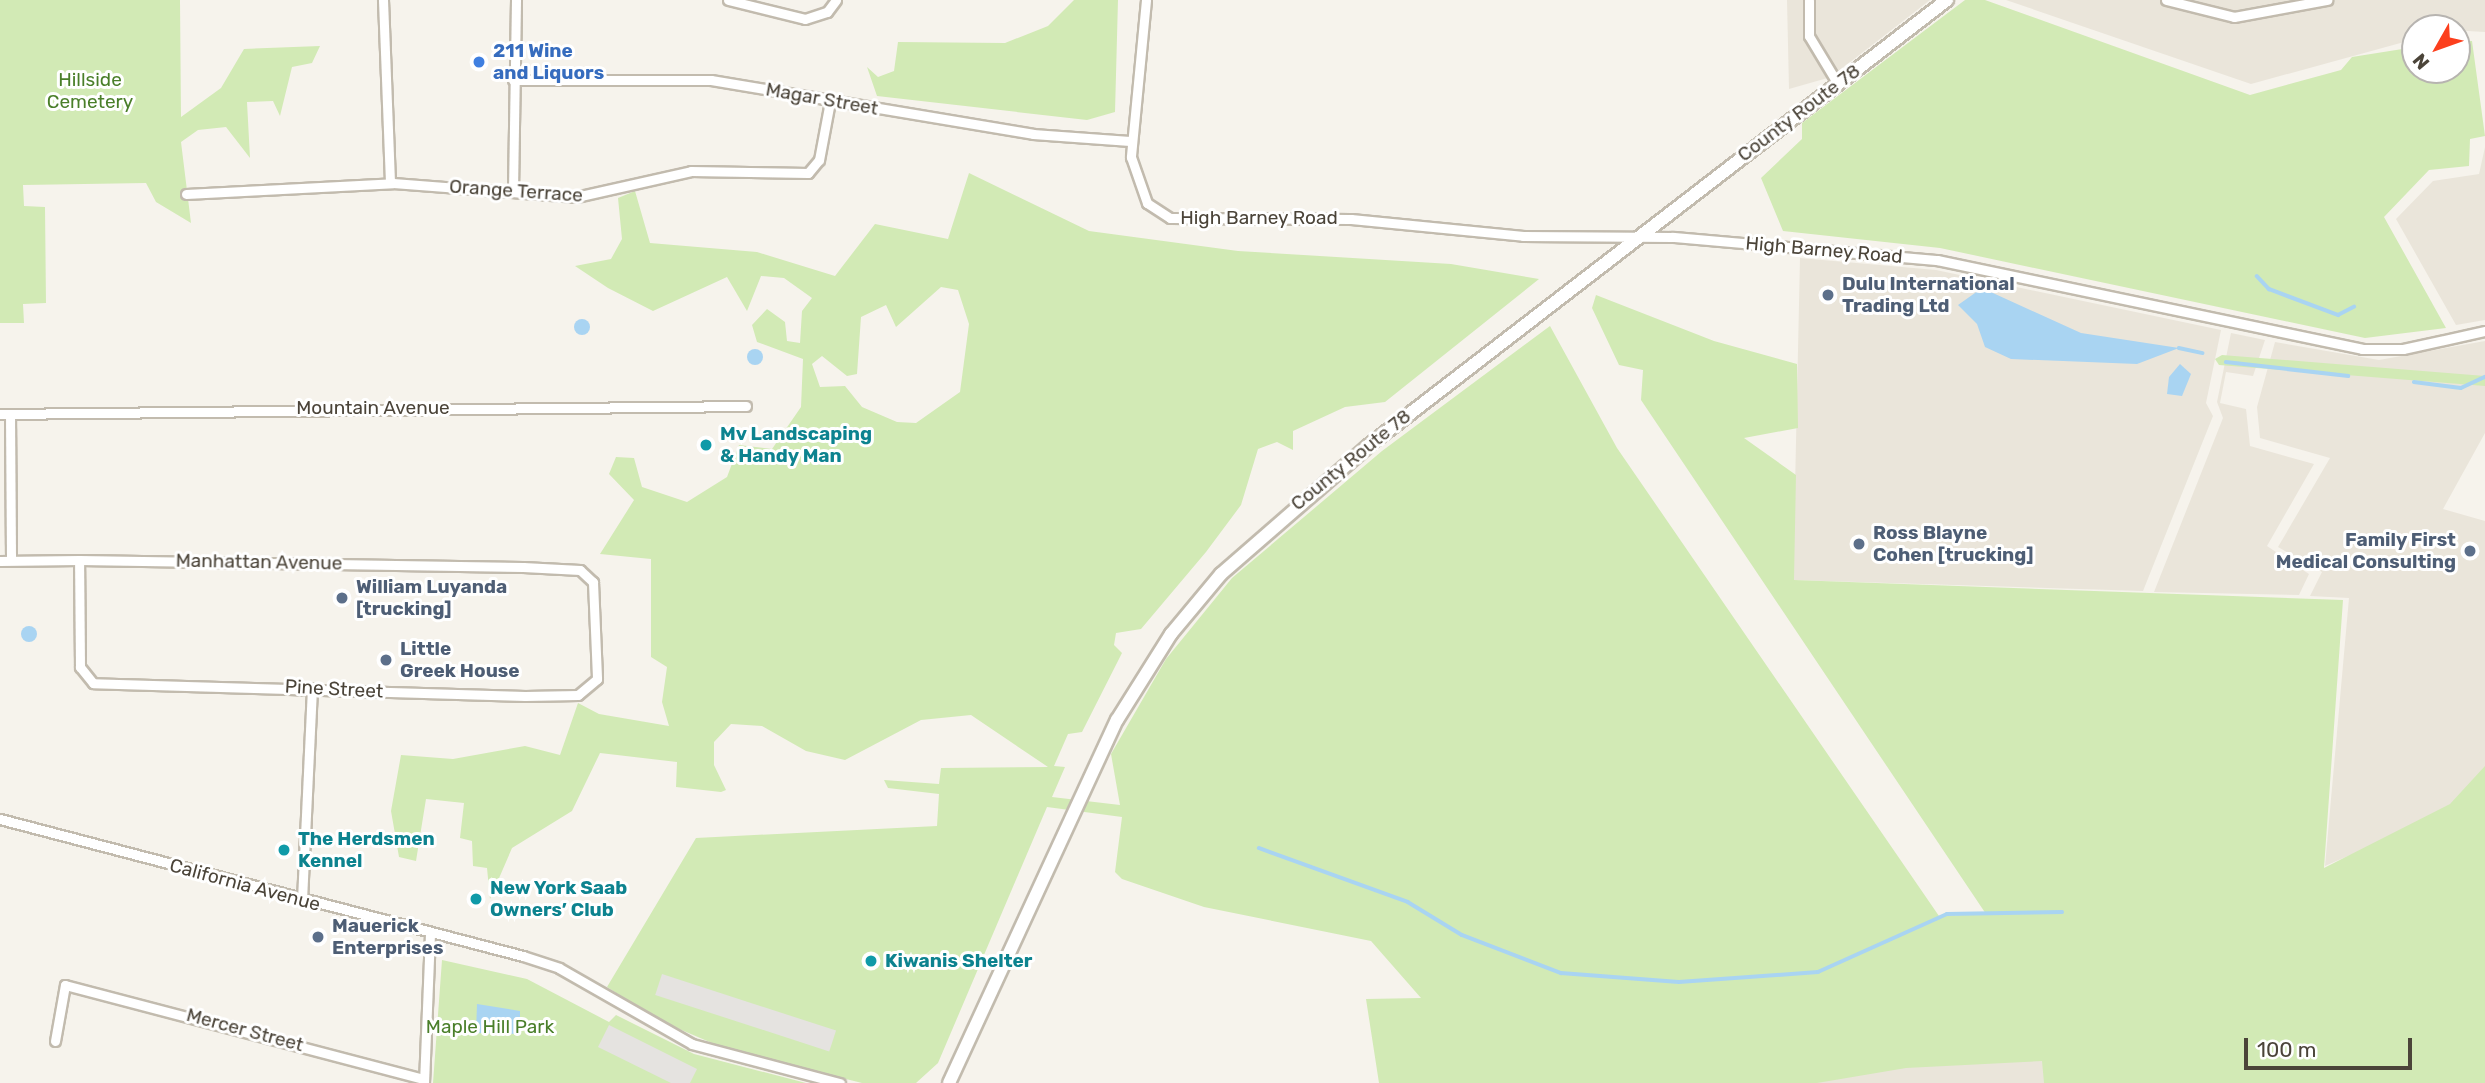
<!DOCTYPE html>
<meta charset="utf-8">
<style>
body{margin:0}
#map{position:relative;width:2485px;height:1083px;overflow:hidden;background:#f6f3ec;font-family:Rubik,sans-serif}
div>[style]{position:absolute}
.residential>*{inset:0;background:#eae5da;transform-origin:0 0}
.green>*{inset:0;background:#d2eab5}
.parking>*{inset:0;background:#e5e3e0;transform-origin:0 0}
.water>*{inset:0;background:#a9d4f2}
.round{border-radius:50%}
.stream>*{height:3.5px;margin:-1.75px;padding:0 1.75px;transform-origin:1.75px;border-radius:1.75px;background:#a9d4f2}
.roads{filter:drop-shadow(2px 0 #c2bbae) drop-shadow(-2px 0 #c2bbae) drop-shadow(0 2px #c2bbae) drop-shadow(0 -2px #c2bbae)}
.minor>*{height:9px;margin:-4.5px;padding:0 4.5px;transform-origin:4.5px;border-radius:4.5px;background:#fff}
.tertiary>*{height:12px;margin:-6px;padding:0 6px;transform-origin:6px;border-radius:6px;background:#fff}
.dots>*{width:19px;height:19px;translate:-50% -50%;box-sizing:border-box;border:4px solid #fff;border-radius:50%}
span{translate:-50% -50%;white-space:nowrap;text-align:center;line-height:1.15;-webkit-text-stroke:6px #fff;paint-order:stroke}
.shop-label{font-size:19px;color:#366cbe;font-weight:700}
.left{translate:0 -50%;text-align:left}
.park-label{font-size:19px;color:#4a7f2a}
.street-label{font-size:19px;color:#4b4439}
.service-label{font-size:19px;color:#4e5e75;font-weight:700}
.right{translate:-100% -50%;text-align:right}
.culture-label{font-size:19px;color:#0d838f;font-weight:700}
.north{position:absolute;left:2401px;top:14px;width:70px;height:70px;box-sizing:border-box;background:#fff;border:2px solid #b7b4b0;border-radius:50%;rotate:230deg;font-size:19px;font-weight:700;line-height:28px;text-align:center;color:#4b4439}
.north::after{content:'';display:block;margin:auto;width:24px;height:32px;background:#fc3f1d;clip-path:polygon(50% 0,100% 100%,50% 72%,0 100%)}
.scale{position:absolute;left:2244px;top:1038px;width:168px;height:32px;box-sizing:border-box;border:4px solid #4b4439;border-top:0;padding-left:9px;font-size:21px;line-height:24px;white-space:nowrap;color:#4b4439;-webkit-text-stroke:5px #fff;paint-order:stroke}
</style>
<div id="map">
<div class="residential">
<div style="clip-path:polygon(1787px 0,1930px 0,1831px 77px,1789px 89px)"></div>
<div style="clip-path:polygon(2006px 0,2485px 0,2485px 32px,2415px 28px,2415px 39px,2251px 84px)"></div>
<div style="clip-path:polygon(2485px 147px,2485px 320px,2456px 325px,2396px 219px,2433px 181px,2479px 174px)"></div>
<div style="clip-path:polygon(1800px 258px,1936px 270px,2221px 330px,2206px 403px,2213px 416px,2143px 591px,1793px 580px)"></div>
<div style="clip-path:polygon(2231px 333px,2265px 340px,2253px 376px,2226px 372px,2220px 403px,2246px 409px,2250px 446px,2314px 464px,2267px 546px,2309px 574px,2299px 595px,2154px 592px,2223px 418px,2217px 402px)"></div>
<div style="clip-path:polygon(2485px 341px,2485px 433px,2443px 509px,2485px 521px,2485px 774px,2447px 813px,2325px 866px,2349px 598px,2310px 596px,2322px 572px,2278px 547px,2330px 458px,2260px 438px,2257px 407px,2275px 342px,2379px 360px)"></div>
<div style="left:1789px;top:1061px;width:283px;height:22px"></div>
</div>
<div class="green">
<div style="clip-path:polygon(0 0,180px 0,181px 117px,221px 88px,244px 49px,320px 46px,312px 63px,292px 67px,280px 116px,273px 101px,247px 102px,250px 158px,226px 127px,198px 130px,181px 142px,191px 223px,156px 202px,146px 183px,23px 185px,24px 206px,45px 207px,46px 303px,23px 304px,24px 323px,0 323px)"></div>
<div style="clip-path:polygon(1074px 0,1118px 0,1115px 112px,1087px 120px,877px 96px,867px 67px,878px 77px,894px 71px,898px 42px,1005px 43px,1048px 26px)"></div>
<div style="clip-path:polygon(1965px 0,1985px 0,2250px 95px,2341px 70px,2352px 57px,2415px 47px,2415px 70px,2457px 70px,2457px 40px,2472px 41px,2485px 136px,2470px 139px,2469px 166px,2429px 170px,2384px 217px,2446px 328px,2365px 338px,1940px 248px,1783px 231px,1761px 178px,1802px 139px,1802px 123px)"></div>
<div style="clip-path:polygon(evenodd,969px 173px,1089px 231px,1238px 251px,1451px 264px,1539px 279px,1385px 402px,1345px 407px,1293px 431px,1293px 450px,1277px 442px,1258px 449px,1241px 505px,1206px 552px,1141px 629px,1116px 633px,1114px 645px,1122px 653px,1082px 732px,1068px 734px,1054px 766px,1065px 767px,1052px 797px,1120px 805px,1111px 754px,1166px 659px,1232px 578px,1382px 451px,1550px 326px,1617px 448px,1939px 916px,1986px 914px,1641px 400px,1643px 370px,1619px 365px,1592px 308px,1596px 295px,1714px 341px,1797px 364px,1798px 428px,1744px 438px,1796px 475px,1794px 580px,2343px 600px,2324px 868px,2450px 804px,2485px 766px,2485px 1083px,2044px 1083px,2042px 1061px,1906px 1068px,1817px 1083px,1379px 1083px,1366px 999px,1421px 998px,1371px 941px,1204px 907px,1122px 879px,1115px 872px,1122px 817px,1047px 807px,938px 1063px,916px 1083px,862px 1083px,726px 1049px,658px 1020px,607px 987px,696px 838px,937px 826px,939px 794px,888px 788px,884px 780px,939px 784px,941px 768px,1048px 767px,971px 715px,921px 720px,845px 760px,806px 751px,762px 726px,731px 724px,714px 742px,714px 765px,726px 790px,721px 792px,676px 787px,677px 762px,600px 753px,572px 811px,512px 848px,490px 899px,487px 868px,473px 866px,472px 841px,460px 838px,464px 803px,426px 799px,416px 861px,399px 857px,391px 811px,401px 755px,453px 759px,525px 746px,560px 755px,578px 703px,599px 714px,669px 726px,662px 702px,667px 667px,651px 657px,651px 559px,600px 554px,634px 500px,609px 474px,616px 457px,634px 458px,642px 487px,687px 502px,727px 477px,739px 445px,772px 449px,801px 407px,803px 359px,757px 342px,752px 325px,767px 309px,785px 322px,787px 341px,800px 343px,802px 311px,812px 298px,784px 278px,761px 276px,747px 311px,727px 277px,653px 311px,608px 288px,575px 266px,611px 259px,622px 239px,618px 198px,635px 191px,650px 243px,757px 252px,835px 276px,875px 224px,948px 239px,969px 173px,941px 287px,958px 290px,969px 324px,960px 392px,916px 423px,897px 422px,862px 407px,845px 386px,820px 387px,812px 364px,822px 356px,847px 376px,857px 374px,861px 317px,886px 305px,896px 327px,941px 287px)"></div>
<div style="clip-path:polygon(2222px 355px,2485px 376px,2485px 386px,2219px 365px,2215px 359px)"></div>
<div style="clip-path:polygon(442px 960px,527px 979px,609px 1022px,616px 1015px,694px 1054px,806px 1083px,433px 1083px)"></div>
</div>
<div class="parking">
<div style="left:662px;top:974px;width:183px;height:22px;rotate:18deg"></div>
<div style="clip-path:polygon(609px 1025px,697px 1069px,690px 1083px,671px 1083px,598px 1047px)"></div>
</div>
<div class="water">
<div style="clip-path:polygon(1982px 288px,2081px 333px,2179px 348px,2137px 364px,2011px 359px,1985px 347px,1977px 324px,1958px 305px)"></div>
<div class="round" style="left:574px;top:319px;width:16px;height:16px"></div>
<div class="round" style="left:747px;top:349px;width:16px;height:16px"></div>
<div style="clip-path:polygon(2180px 364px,2191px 374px,2182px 396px,2167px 394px,2169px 377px)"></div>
<div class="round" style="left:21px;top:626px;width:16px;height:16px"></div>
<div style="clip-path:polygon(477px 1004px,520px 1011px,520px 1034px,476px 1033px)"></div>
</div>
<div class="stream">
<div style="left:2257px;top:276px;width:18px;rotate:47deg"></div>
<div style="left:2269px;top:289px;width:74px;rotate:20.6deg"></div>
<div style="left:2338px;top:315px;width:18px;rotate:-27deg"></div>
<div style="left:2179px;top:348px;width:24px;rotate:12deg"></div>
<div style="left:2226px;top:362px;width:123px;rotate:6.5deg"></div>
<div style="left:2414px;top:382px;width:47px;rotate:7.3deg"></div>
<div style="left:2461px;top:388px;width:26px;rotate:-25deg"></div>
<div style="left:1259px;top:848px;width:158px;rotate:19.9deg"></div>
<div style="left:1408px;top:902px;width:63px;rotate:31.4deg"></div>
<div style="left:1462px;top:935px;width:106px;rotate:21deg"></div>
<div style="left:1561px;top:973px;width:118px;rotate:4.4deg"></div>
<div style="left:1679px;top:982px;width:139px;rotate:-4.1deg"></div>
<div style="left:1818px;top:972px;width:141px;rotate:-24.2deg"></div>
<div style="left:1947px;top:914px;width:115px;rotate:-1deg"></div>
</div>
<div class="roads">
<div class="minor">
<div style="left:383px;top:0;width:183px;rotate:87.8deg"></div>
<div style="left:728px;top:0;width:79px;rotate:13.9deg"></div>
<div style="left:805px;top:19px;width:23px;rotate:-18deg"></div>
<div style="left:827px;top:12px;width:15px;rotate:-53deg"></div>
<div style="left:1146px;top:0;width:158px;rotate:95.5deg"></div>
<div style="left:1131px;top:157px;width:49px;rotate:70.8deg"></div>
<div style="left:1147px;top:203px;width:27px;rotate:33deg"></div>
<div style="left:1170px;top:218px;width:181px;rotate:0.3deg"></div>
<div style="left:1351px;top:219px;width:173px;rotate:5.6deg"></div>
<div style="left:1523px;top:236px;width:150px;rotate:0.4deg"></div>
<div style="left:1673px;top:237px;width:265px;rotate:5deg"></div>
<div style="left:1937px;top:260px;width:434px;rotate:11.8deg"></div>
<div style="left:2362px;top:349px;width:41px"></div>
<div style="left:2403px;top:349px;width:84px;rotate:-12.4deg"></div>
<div style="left:1809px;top:0;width:36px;rotate:90deg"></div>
<div style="left:1809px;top:36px;width:56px;rotate:58.9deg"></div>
<div style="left:2166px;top:0;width:70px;rotate:14deg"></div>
<div style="left:2234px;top:17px;width:95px;rotate:-10.4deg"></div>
<div style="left:513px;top:80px;width:198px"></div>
<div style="left:711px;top:80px;width:326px;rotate:9.5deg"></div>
<div style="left:1033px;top:134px;width:97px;rotate:4.1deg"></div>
<div style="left:513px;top:191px;width:191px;rotate:-89.1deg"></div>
<div style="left:186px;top:194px;width:207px;rotate:-3deg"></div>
<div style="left:393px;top:183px;width:184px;rotate:4.4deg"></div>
<div style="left:576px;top:197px;width:118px;rotate:-12.7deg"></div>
<div style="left:691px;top:171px;width:117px;rotate:1deg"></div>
<div style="left:808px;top:173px;width:17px;rotate:-50deg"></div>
<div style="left:819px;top:160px;width:60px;rotate:-79.4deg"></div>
<div style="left:0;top:414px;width:746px;rotate:-0.61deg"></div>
<div style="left:10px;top:414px;width:145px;rotate:89.6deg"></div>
<div style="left:0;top:561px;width:79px;rotate:-0.7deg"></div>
<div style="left:79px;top:560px;width:444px;rotate:0.9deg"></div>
<div style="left:523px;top:567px;width:57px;rotate:3deg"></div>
<div style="left:580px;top:570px;width:18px;rotate:43deg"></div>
<div style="left:593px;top:582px;width:97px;rotate:87.6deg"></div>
<div style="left:597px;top:679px;width:25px;rotate:140deg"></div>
<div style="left:578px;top:695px;width:53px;rotate:178.9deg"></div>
<div style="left:525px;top:696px;width:432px;rotate:-178.3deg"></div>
<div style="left:93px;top:683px;width:21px;rotate:-129deg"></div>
<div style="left:80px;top:667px;width:107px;rotate:-90.5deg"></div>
<div style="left:0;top:819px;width:541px;rotate:14.68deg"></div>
<div style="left:523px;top:956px;width:38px;rotate:18deg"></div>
<div style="left:559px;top:968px;width:153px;rotate:29.7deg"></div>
<div style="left:692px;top:1044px;width:153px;rotate:14.8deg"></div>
<div style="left:302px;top:900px;width:212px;rotate:-87.3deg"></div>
<div style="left:55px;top:1041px;width:57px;rotate:-79.9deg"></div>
<div style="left:65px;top:985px;width:371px;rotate:14.7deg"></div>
<div style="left:424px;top:1083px;width:149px;rotate:-87.7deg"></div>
</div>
<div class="tertiary">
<div style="left:949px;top:1083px;width:400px;rotate:-65.2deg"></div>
<div style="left:1117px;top:720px;width:102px;rotate:-57.9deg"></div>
<div style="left:1171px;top:634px;width:78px;rotate:-50.2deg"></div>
<div style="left:1221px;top:574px;width:195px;rotate:-41deg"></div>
<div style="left:1368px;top:446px;width:731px;rotate:-37.61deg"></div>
</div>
</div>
<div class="dots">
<div style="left:479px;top:62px;background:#3f7fe0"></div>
<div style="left:1828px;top:295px;background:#5c6f8a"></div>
<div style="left:706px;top:445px;background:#0f9aa8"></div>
<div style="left:1859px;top:544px;background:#5c6f8a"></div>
<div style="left:2470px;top:551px;background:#5c6f8a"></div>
<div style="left:342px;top:598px;background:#5c6f8a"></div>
<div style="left:386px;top:660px;background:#5c6f8a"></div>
<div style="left:284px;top:850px;background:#0f9aa8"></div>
<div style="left:476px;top:899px;background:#0f9aa8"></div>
<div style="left:318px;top:937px;background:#5c6f8a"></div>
<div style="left:871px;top:961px;background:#0f9aa8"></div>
</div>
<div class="shop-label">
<span class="left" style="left:493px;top:62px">211 Wine<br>and Liquors</span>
</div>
<div class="park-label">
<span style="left:90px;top:91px">Hillside<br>Cemetery</span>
<span style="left:490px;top:1027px">Maple Hill Park</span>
</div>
<div class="street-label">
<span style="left:822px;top:99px;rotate:10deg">Magar Street</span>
<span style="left:1799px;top:113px;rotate:-37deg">County Route 78</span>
<span style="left:516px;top:191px;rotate:4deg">Orange Terrace</span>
<span style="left:1259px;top:218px">High Barney Road</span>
<span style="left:1824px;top:250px;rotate:5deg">High Barney Road</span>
<span style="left:373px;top:408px">Mountain Avenue</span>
<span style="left:1351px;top:460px;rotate:-39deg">County Route 78</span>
<span style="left:259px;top:562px;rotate:1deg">Manhattan Avenue</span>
<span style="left:334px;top:689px;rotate:3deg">Pine Street</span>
<span style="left:245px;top:885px;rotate:15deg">California Avenue</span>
<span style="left:245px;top:1030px;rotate:15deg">Mercer Street</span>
</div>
<div class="service-label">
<span class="left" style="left:1842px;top:295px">Dulu International<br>Trading Ltd</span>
<span class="left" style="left:1873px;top:544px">Ross Blayne<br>Cohen [trucking]</span>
<span class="right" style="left:2456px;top:551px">Family First<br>Medical Consulting</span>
<span class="left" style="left:356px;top:598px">William Luyanda<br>[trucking]</span>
<span class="left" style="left:400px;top:660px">Little<br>Greek House</span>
<span class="left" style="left:332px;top:937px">Mauerick<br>Enterprises</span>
</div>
<div class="culture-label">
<span class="left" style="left:720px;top:445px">Mv Landscaping<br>&amp; Handy Man</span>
<span class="left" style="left:298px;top:850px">The Herdsmen<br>Kennel</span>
<span class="left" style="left:490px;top:899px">New York Saab<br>Owners’ Club</span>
<span class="left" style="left:885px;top:961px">Kiwanis Shelter</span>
</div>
<div class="north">N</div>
<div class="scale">100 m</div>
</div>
